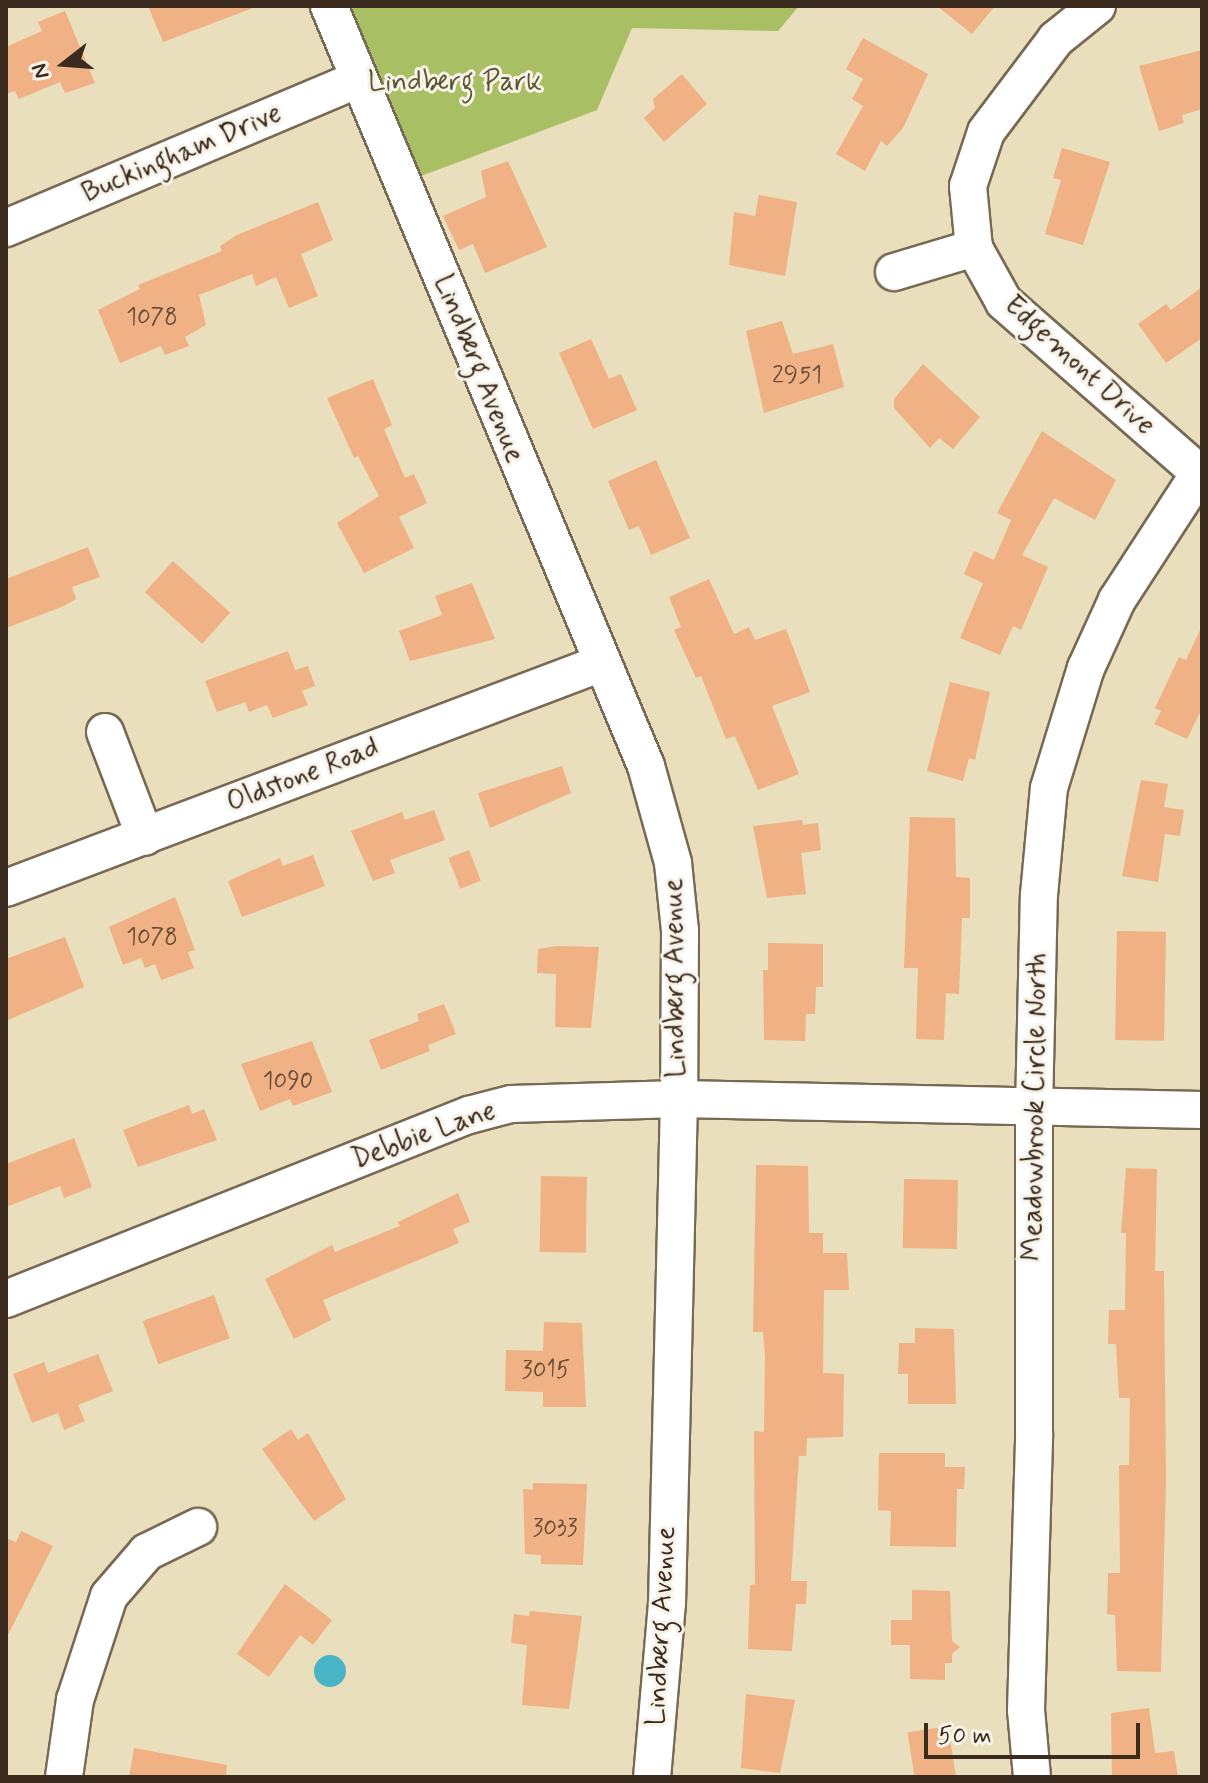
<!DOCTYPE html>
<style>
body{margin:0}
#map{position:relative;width:1208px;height:1783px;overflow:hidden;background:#e9dfbc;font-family:Mynerve,sans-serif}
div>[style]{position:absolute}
.green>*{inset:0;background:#a8bf64}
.water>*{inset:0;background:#4ab4c7}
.round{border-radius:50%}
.building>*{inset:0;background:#f0b184;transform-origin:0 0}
.roads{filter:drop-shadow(2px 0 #786955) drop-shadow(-2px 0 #786955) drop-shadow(0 2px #786955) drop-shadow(0 -2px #786955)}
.minor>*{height:36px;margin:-18px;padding:0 18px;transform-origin:18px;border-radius:18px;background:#fff}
span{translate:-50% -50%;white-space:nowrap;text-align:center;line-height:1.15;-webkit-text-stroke:6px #f7f3e8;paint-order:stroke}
.number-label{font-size:24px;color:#684c38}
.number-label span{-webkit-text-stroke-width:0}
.park-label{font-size:28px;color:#5c5733}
.street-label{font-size:28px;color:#3b2a1e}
.frame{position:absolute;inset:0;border:8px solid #3b2a1e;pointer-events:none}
.north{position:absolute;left:24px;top:24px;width:80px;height:80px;-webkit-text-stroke:6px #f7f3e8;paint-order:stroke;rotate:253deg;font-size:22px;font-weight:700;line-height:32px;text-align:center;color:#3b2a1e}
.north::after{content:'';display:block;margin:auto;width:28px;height:36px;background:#3b2a1e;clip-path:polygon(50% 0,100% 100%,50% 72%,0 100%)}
.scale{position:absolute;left:924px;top:1723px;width:216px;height:36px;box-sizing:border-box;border:4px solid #3b2a1e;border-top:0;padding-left:10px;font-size:24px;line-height:28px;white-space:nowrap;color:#3b2a1e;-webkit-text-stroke:6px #f7f3e8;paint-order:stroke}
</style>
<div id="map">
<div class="green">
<div style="clip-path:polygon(344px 6px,799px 6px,778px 31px,632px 28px,597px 110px,413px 179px)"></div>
</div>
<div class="water">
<div class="round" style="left:314px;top:1655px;width:32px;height:32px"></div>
</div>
<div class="building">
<div style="clip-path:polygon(148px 6px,252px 6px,253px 8px,163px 42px)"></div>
<div style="clip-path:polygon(937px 6px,995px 6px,972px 34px)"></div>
<div style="clip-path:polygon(65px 11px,95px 83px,65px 93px,60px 82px,19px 99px,15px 91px,6px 94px,6px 47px,42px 31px,38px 22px)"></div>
<div style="clip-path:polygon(863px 38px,928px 74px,903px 128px,887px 146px,881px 141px,865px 171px,836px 154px,863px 106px,852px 99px,863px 79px,846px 69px)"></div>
<div style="clip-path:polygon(1202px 50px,1202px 109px,1182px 115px,1184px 123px,1159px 131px,1139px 66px)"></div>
<div style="clip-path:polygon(682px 74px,707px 104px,664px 142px,644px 118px,655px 108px,653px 99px)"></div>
<div style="clip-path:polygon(1062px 148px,1110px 162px,1083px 245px,1045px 234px,1061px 180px,1053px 178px)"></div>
<div style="clip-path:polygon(508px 161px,547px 247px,485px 273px,473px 244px,459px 250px,443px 216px,486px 197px,481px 171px)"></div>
<div style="clip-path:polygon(759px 195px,797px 202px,785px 276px,729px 265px,734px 212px,755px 216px)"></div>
<div style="clip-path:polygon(318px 202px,333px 240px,301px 254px,318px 296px,289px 308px,276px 277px,256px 286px,252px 274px,199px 295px,206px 325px,185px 337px,189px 346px,165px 355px,161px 346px,120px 363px,98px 310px,140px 289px,138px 285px,222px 251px,220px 246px,237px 235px)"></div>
<div style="clip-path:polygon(1202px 287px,1202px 338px,1166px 363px,1138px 324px,1166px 304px,1171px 310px)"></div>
<div style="clip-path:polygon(782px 321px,793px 354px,833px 344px,844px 387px,764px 413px,746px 331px)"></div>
<div style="clip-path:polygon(591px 339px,609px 379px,621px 374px,637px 410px,593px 429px,559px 353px)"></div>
<div style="clip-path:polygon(923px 364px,980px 417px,953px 449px,939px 438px,930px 448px,894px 408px,894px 399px)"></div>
<div style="clip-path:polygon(373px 379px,392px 425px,384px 429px,405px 478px,414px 474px,427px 503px,399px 517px,414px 548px,364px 573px,337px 523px,379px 496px,358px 456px,354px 458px,327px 398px)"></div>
<div style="clip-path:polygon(1042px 431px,1116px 480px,1095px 520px,1054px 498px,1022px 555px,1048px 567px,1021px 630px,1013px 626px,1000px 655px,960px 638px,983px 583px,964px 574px,974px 551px,994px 560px,1011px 520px,997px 513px)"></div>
<div style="clip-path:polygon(656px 460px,690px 538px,651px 555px,639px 526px,629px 530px,608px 481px)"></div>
<div style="clip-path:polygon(88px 547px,100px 577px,72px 587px,76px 599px,64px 606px,6px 628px,6px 579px)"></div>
<div style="left:173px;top:561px;width:77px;height:42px;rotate:42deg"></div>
<div style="clip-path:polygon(709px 579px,734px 634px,749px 627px,755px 640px,786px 629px,810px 692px,772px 706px,799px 774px,758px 790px,735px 736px,726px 739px,701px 676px,696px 678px,674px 630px,681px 627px,669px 597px)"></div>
<div style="clip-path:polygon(472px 583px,495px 639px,410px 661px,399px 631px,442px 615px,435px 596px)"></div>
<div style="clip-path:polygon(1202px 626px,1202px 708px,1187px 739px,1154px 724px,1161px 711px,1155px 708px,1179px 657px,1186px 660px)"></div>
<div style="clip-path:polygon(288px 651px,295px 670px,308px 666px,315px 686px,302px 691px,308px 705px,273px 718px,267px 705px,249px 712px,245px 702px,217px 712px,205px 681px)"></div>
<div style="clip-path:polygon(950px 682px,990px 692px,975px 760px,969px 758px,963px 781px,927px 771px)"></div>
<div style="clip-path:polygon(562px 766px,571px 793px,490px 828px,478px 793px)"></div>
<div style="clip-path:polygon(1141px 780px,1168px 784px,1164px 807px,1184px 810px,1180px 836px,1165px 834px,1158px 882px,1122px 876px)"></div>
<div style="clip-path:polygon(434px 810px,445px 840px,390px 860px,395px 873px,373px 881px,351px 831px,402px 812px,405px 820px)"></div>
<div style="clip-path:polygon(910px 817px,955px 818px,956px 877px,970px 878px,970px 918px,962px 918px,959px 994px,946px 993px,944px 1040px,916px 1039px,918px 968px,904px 968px)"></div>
<div style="clip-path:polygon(802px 820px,803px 825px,818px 823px,821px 850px,801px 853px,806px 894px,767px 898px,753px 826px)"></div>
<div style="left:469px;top:850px;width:33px;height:22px;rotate:69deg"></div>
<div style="clip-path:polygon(313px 855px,325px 886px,242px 917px,228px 881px,280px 858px,283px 866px)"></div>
<div style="clip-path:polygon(175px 897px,195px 950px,188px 952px,194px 968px,161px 980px,155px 964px,145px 968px,141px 958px,123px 965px,109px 927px)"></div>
<div style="left:1117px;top:931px;width:49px;height:109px;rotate:1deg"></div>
<div style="clip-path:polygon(65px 937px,84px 987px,6px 1021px,6px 959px)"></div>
<div style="clip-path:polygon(768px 943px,823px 944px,823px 987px,816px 987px,815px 1014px,806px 1014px,805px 1041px,764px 1040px,763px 970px,768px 970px)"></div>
<div style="clip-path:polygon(557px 946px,599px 947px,591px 1028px,555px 1027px,556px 974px,537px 973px,538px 949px)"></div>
<div style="clip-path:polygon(444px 1004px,456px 1034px,428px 1045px,430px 1051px,381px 1070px,369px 1040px,419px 1021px,417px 1014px)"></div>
<div style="clip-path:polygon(312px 1041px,332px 1092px,293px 1106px,290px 1099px,260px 1111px,241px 1064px)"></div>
<div style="clip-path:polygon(189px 1105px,192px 1114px,204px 1109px,217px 1140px,138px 1167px,123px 1130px)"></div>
<div style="clip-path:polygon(74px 1138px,92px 1187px,64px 1198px,60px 1186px,6px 1207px,6px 1164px)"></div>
<div style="clip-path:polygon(756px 1165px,808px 1166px,809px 1233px,823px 1233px,823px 1253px,847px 1253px,849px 1290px,824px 1290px,823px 1373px,844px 1374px,843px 1437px,807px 1438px,806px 1456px,799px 1456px,791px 1581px,807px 1581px,806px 1604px,796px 1604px,792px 1651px,748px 1649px,750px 1585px,755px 1585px,754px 1431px,764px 1432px,765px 1356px,763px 1332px,753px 1332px)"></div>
<div style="clip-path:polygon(1126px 1168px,1157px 1169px,1155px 1271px,1164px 1271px,1166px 1481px,1161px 1672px,1117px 1671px,1115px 1615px,1107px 1614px,1108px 1573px,1120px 1573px,1119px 1465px,1129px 1465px,1130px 1398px,1119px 1398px,1116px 1344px,1108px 1344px,1109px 1310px,1125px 1310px,1126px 1233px,1121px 1233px)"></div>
<div style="left:541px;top:1176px;width:46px;height:76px;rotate:1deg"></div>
<div style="left:904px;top:1179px;width:54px;height:69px;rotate:1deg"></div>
<div style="clip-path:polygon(458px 1193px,470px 1222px,453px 1229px,459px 1243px,323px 1300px,331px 1320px,294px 1339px,265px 1279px,332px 1245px,335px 1252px,400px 1226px,398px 1222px)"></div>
<div style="left:214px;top:1295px;width:46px;height:76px;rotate:70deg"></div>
<div style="clip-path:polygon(544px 1322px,582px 1323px,586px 1407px,543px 1407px,543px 1392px,505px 1391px,506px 1350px,543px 1351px)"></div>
<div style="clip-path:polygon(915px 1328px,954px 1329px,956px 1404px,908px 1404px,908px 1374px,898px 1374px,899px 1343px,915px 1343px)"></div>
<div style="clip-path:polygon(98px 1354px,113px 1391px,78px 1405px,85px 1421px,64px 1430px,58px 1413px,32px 1423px,13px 1374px,44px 1362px,48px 1373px)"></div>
<div style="clip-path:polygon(291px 1429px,298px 1440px,308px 1433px,346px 1499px,314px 1521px,262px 1449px)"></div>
<div style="clip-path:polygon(879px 1453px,945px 1453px,945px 1467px,965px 1467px,964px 1489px,957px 1489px,956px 1547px,890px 1546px,891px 1511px,878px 1510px)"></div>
<div style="clip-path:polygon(533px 1483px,587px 1484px,583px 1565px,541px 1564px,541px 1555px,525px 1554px,523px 1489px,533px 1490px)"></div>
<div style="clip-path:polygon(21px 1531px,53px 1546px,6px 1639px,6px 1538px,16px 1542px)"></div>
<div style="clip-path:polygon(285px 1584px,332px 1620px,313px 1645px,300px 1635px,269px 1677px,237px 1654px)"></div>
<div style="clip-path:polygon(912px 1590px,950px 1591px,952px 1641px,960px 1647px,952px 1654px,952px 1663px,945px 1663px,945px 1680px,910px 1679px,910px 1645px,891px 1645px,891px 1620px,912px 1620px)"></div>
<div style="clip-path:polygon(530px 1611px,582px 1616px,569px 1709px,522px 1705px,527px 1645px,511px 1643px,514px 1614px,529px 1616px)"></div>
<div style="clip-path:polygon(746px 1694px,795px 1700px,780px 1773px,741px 1768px)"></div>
<div style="clip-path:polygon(1149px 1708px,1155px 1753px,1174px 1751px,1178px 1777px,1112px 1777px,1111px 1713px)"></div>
<div style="left:948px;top:1726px;width:52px;height:41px;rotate:81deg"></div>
<div style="clip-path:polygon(134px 1748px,227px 1765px,226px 1777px,129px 1777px)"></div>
</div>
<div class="roads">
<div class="minor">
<div style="left:329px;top:6px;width:823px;rotate:67.36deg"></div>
<div style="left:646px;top:766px;width:101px;rotate:74.4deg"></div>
<div style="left:673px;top:863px;width:68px;rotate:84.1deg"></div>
<div style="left:680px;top:931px;width:168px;rotate:90.3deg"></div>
<div style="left:679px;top:1099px;width:504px;rotate:91.36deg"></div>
<div style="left:667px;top:1603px;width:175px;rotate:94.9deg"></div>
<div style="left:1097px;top:6px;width:53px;rotate:141.2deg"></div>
<div style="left:1056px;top:39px;width:116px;rotate:127deg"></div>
<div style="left:986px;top:132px;width:57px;rotate:108.4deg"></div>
<div style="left:968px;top:186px;width:62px;rotate:84.5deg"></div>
<div style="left:974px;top:248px;width:62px;rotate:60.9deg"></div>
<div style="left:1004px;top:302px;width:259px;rotate:41.2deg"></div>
<div style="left:6px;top:228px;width:383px;rotate:-22.9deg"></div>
<div style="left:894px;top:272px;width:84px;rotate:-16.7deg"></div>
<div style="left:105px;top:732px;width:112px;rotate:69.1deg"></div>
<div style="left:6px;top:888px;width:634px;rotate:-20.69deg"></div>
<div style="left:6px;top:1299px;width:498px;rotate:-21.7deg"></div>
<div style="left:469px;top:1115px;width:43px;rotate:-14.7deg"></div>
<div style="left:511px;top:1104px;width:168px;rotate:-1.7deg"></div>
<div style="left:679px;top:1099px;width:523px;rotate:1.2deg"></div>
<div style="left:64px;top:1777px;width:78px;rotate:-81.9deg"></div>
<div style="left:75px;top:1700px;width:109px;rotate:-71.9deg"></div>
<div style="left:109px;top:1596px;width:58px;rotate:-49.2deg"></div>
<div style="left:147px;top:1552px;width:57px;rotate:-26.1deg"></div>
<div style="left:1032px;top:1777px;width:67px;rotate:-95.1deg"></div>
<div style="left:1026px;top:1710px;width:277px;rotate:-88.3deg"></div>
<div style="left:1034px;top:1433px;width:323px;rotate:-90deg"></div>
<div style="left:1034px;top:1110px;width:215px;rotate:-88.7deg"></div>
<div style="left:1039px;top:895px;width:107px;rotate:-84.7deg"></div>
<div style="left:1049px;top:788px;width:126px;rotate:-72.9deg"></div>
<div style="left:1086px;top:668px;width:75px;rotate:-65.5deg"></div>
<div style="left:1117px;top:600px;width:156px;rotate:-57deg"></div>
</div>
</div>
<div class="number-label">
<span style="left:152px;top:318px">1078</span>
<span style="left:797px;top:376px">2951</span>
<span style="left:152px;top:938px">1078</span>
<span style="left:288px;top:1082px">1090</span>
<span style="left:546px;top:1371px">3015</span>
<span style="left:555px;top:1529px">3033</span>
</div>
<div class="park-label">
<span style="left:455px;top:83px">Lindberg Park</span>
</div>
<div class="street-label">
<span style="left:182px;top:154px;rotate:-23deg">Buckingham Drive</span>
<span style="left:1079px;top:366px;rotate:42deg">Edgemont Drive</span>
<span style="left:478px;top:369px;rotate:68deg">Lindberg Avenue</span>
<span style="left:303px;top:776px;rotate:-21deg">Oldstone Road</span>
<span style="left:676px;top:978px;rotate:-91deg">Lindberg Avenue</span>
<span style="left:1036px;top:1107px;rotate:-89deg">Meadowbrook Circle North</span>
<span style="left:424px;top:1136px;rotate:-20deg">Debbie Lane</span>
<span style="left:662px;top:1626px;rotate:-87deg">Lindberg Avenue</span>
</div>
<div class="frame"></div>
<div class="north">N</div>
<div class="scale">50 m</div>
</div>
